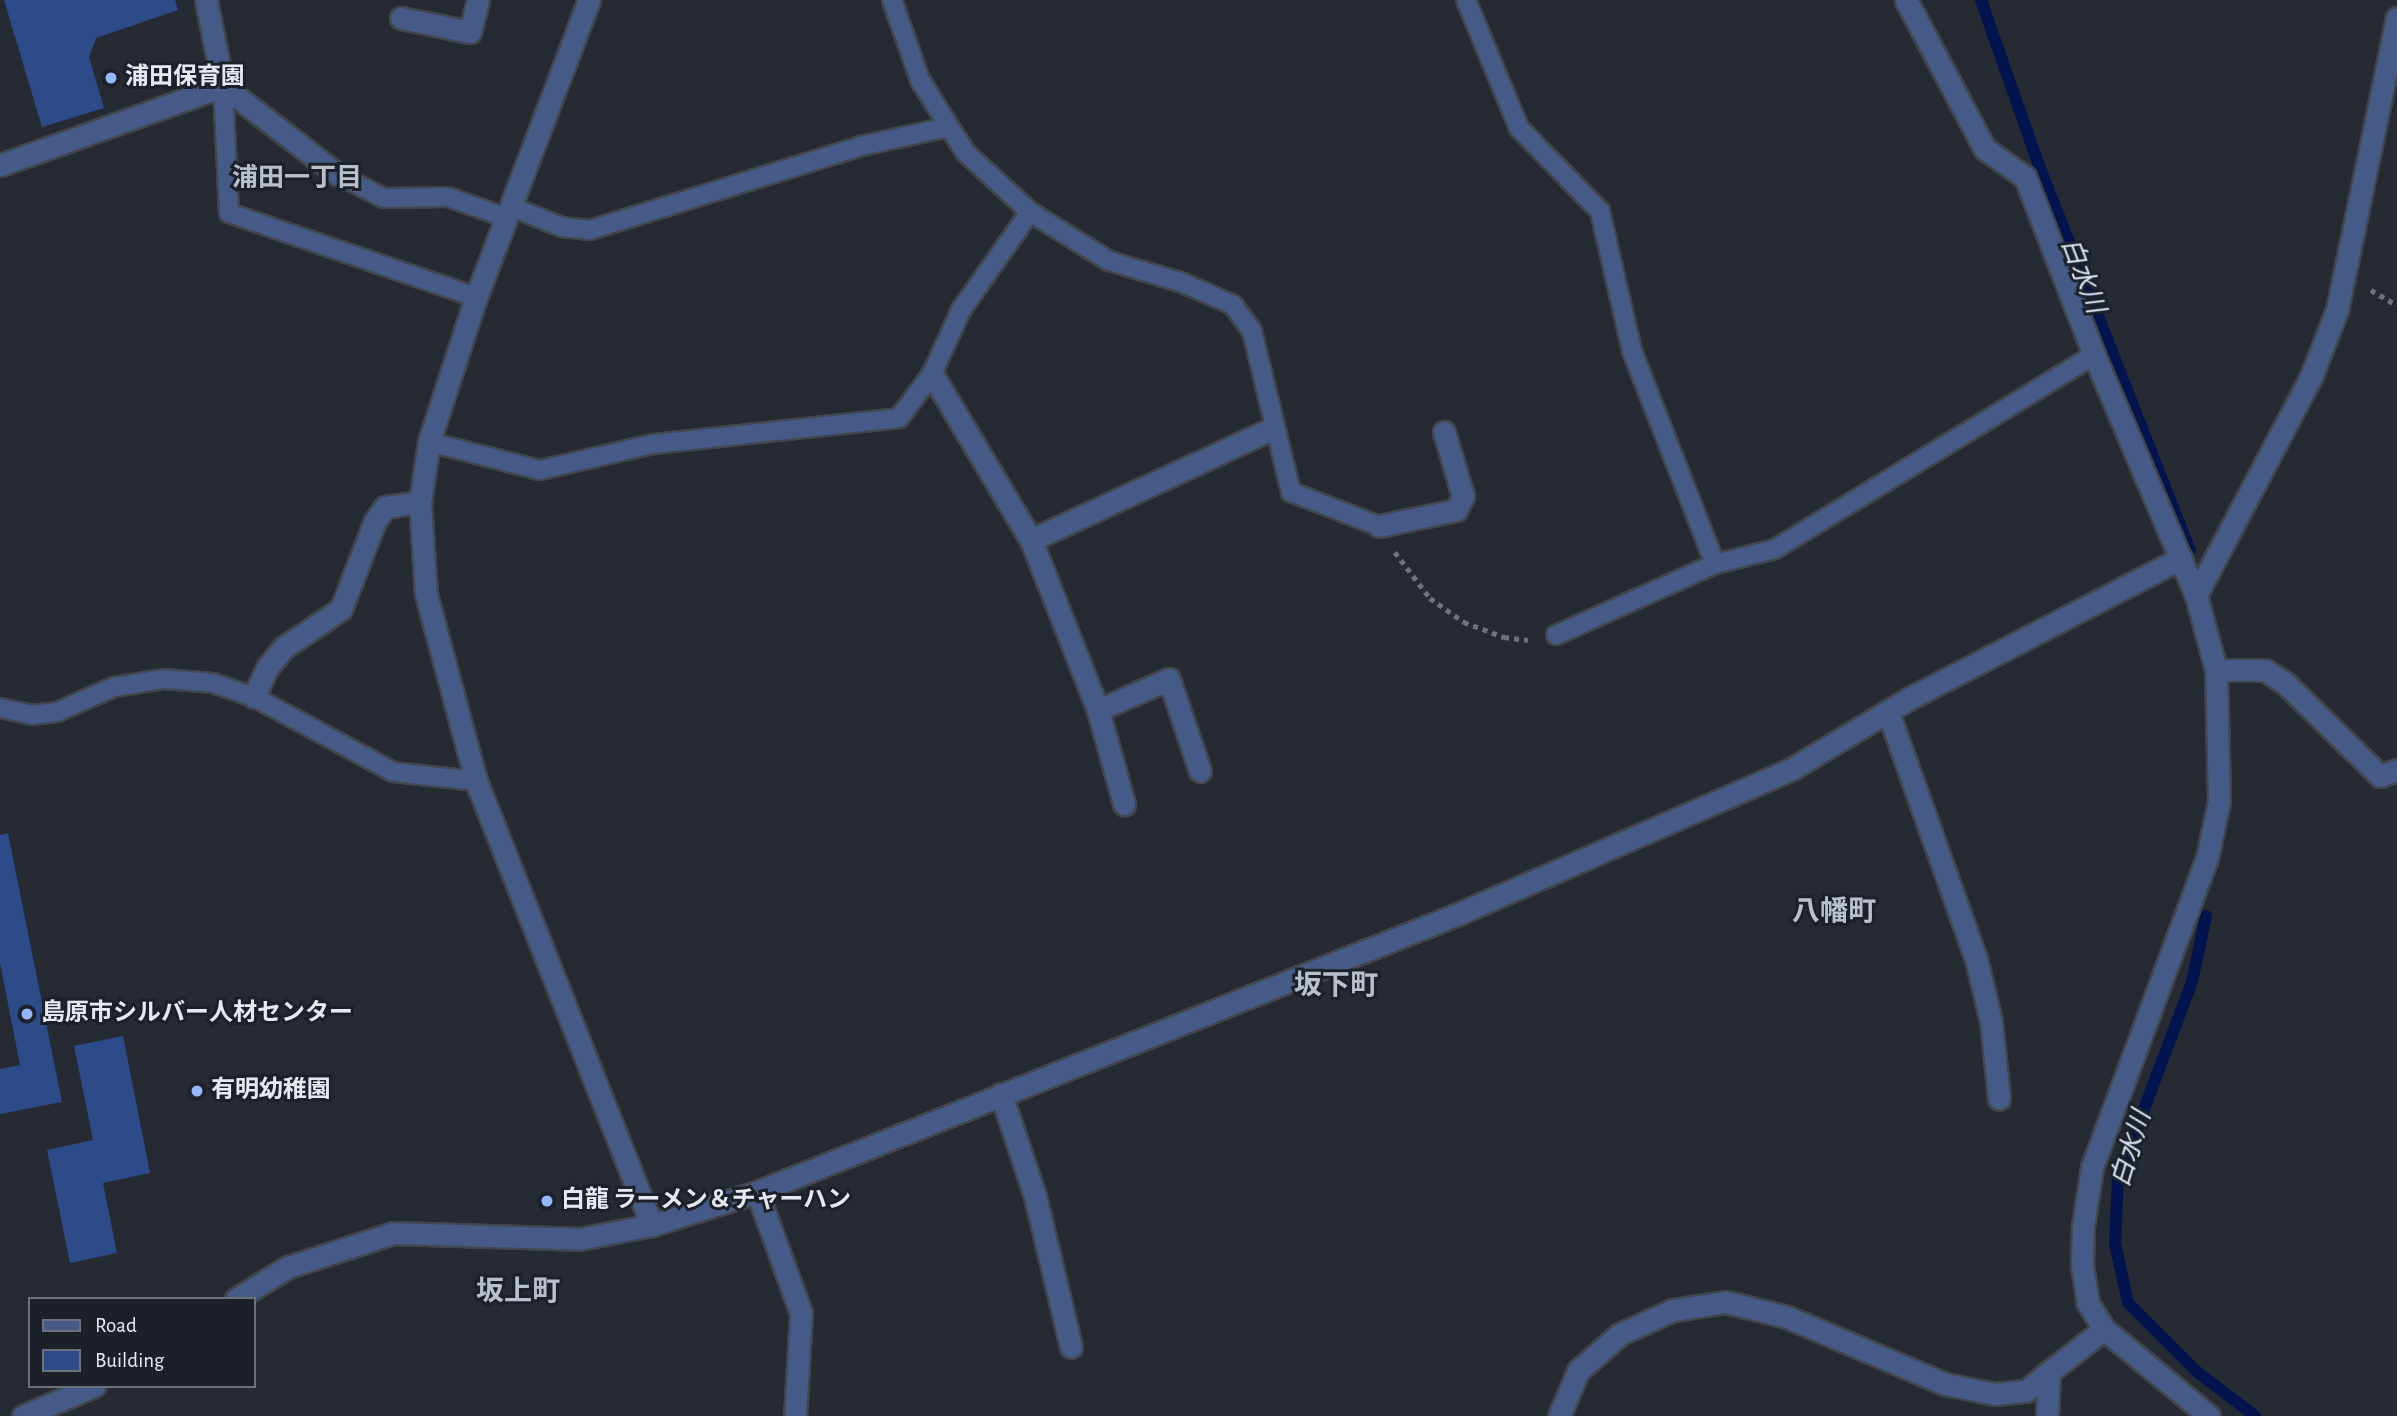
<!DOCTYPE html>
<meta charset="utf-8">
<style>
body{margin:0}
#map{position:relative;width:2397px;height:1416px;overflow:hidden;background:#262b33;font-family:"Alegreya Sans","Noto Sans JP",sans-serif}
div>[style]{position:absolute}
.stream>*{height:12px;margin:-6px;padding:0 6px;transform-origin:6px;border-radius:6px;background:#02134e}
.building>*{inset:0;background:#2d4a89}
.path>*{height:4.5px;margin-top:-2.25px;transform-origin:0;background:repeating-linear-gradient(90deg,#6f737b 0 5px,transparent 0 10px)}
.roads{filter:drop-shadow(2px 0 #41464d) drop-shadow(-2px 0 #41464d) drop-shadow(0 2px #41464d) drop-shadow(0 -2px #41464d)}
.service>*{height:18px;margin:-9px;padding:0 9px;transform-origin:9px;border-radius:9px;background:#455a86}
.minor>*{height:21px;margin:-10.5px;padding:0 10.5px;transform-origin:10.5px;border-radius:10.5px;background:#455a86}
.dots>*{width:19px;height:19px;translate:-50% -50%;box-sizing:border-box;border:4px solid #1c2129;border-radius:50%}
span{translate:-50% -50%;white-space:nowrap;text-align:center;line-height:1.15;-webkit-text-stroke:6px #1c2129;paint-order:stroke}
.poi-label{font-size:24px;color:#e6eaf0;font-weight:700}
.left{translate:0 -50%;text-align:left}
.neighbourhood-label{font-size:26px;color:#b9bfcb;font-weight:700}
.water-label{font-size:26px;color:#dbe5f8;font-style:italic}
.quarter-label{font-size:28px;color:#b9bfcb;font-weight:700}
.legend{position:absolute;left:28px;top:1297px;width:228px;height:91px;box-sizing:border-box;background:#1c2129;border:2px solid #6d7179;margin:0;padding:9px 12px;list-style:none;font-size:21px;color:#e6eaf0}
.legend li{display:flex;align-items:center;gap:14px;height:35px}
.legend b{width:35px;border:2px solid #6d7179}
</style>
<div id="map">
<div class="stream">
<div style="left:1981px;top:0;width:173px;rotate:70.7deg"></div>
<div style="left:2038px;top:163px;width:416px;rotate:68.6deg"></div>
<div style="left:2206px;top:916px;width:67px;rotate:102deg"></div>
<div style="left:2192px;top:982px;width:210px;rotate:110.7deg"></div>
<div style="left:2118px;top:1178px;width:65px;rotate:92.6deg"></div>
<div style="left:2115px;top:1243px;width:61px;rotate:77.8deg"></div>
<div style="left:2128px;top:1303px;width:96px;rotate:45deg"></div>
<div style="left:2196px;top:1371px;width:74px;rotate:37.3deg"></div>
</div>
<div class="building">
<div style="clip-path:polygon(4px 0,175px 0,178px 10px,96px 38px,89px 57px,104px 108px,42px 127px)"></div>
<div style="clip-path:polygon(8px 833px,62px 1102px,0 1114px,0 1069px,20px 1065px,0 963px,0 835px)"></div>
<div style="clip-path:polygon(123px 1036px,150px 1173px,103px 1183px,117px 1253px,70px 1263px,47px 1150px,93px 1140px,74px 1046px)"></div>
</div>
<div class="path">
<div style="left:2371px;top:290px;width:30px;rotate:30deg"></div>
<div style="left:1395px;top:552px;width:58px;rotate:52.7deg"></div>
<div style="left:1430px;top:598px;width:42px;rotate:35.2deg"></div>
<div style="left:1464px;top:622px;width:43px;rotate:20.6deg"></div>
<div style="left:1504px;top:637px;width:24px;rotate:7deg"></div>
</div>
<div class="roads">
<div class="service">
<div style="left:892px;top:0;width:85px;rotate:70.7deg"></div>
<div style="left:920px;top:80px;width:85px;rotate:58deg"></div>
<div style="left:965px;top:152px;width:88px;rotate:42.7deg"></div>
<div style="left:1030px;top:212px;width:93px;rotate:31.8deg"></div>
<div style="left:1109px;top:261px;width:77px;rotate:16.6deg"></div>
<div style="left:1183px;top:283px;width:55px;rotate:23.7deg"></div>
<div style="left:1233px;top:305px;width:32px;rotate:54deg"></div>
<div style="left:1252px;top:331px;width:166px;rotate:76.4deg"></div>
<div style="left:1291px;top:492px;width:94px;rotate:21.1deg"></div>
<div style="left:1466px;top:0;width:139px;rotate:67.5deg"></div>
<div style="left:1519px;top:128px;width:116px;rotate:45.7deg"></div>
<div style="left:1600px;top:211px;width:144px;rotate:77.1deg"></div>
<div style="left:1632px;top:351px;width:229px;rotate:68.7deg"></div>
<div style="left:223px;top:86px;width:127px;rotate:87.3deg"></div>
<div style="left:229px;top:213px;width:261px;rotate:18.8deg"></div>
<div style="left:337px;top:174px;width:53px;rotate:27.1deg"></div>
<div style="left:384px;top:198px;width:64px;rotate:-0.9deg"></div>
<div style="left:448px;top:197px;width:63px;rotate:19.6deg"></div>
<div style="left:512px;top:207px;width:54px;rotate:21.8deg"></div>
<div style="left:562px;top:227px;width:28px;rotate:6deg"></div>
<div style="left:590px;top:230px;width:284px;rotate:-17.2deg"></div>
<div style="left:861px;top:146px;width:89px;rotate:-12.3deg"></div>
<div style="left:429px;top:442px;width:114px;rotate:14.2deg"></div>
<div style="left:540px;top:470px;width:116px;rotate:-13deg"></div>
<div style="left:653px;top:444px;width:247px;rotate:-6deg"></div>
<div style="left:899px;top:418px;width:55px;rotate:-53.1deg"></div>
<div style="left:932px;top:374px;width:70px;rotate:-65.6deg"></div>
<div style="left:961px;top:310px;width:120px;rotate:-54.9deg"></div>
<div style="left:1556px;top:635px;width:174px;rotate:-24.1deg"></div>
<div style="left:1715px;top:564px;width:62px;rotate:-14deg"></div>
<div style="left:1775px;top:549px;width:373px;rotate:-31.3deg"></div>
<div style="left:0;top:708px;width:33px;rotate:12deg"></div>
<div style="left:32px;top:715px;width:25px;rotate:-7deg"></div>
<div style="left:57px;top:712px;width:62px;rotate:-23.7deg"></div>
<div style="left:114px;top:687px;width:51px;rotate:-9.1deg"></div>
<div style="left:164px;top:679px;width:49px;rotate:4.7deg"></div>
<div style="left:213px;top:683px;width:43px;rotate:18.9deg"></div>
<div style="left:254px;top:697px;width:158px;rotate:28.3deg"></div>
<div style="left:393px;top:772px;width:83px;rotate:6.2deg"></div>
</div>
<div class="minor">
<div style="left:589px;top:0;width:318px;rotate:110.8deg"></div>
<div style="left:476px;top:297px;width:152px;rotate:108deg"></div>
<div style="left:429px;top:442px;width:61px;rotate:98.5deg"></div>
<div style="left:420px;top:502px;width:92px;rotate:86.3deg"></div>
<div style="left:426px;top:594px;width:194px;rotate:75deg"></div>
<div style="left:476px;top:781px;width:478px;rotate:68.4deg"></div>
<div style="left:1906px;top:0;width:169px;rotate:62.1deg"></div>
<div style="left:1985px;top:149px;width:49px;rotate:35deg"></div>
<div style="left:2025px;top:177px;width:191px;rotate:68.8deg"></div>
<div style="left:2094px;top:355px;width:261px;rotate:67deg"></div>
<div style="left:401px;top:18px;width:70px;rotate:11.5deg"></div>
<div style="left:470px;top:32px;width:33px;rotate:-76deg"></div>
<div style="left:223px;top:86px;width:144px;rotate:37.7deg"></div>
<div style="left:0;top:165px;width:237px;rotate:-19.5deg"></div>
<div style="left:223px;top:86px;width:88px;rotate:-101.2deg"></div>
<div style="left:932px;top:374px;width:193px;rotate:59.2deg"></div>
<div style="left:1031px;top:540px;width:183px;rotate:68.5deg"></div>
<div style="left:1098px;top:710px;width:77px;rotate:-23.6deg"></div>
<div style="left:1169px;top:679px;width:97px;rotate:71.4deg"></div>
<div style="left:1379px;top:526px;width:79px;rotate:-11.7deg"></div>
<div style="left:1456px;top:510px;width:16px;rotate:-63deg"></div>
<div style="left:1463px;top:496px;width:67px;rotate:-106.5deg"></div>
<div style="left:1031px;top:540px;width:267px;rotate:-24.8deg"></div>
<div style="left:2216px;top:670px;width:49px"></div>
<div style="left:2265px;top:670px;width:24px;rotate:33deg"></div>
<div style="left:2285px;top:683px;width:133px;rotate:44.4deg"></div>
<div style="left:2380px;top:776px;width:18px;rotate:-19deg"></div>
<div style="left:254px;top:697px;width:32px;rotate:-66deg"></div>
<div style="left:267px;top:668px;width:26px;rotate:-51deg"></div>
<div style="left:283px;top:648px;width:70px;rotate:-33.9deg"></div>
<div style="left:341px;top:609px;width:94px;rotate:-68.9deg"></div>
<div style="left:375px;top:521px;width:17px;rotate:-54deg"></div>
<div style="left:385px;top:507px;width:35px;rotate:-8deg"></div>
<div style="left:1098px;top:710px;width:98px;rotate:74.5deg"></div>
<div style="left:1888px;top:712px;width:262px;rotate:70.4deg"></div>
<div style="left:1976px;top:959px;width:64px;rotate:76.4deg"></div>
<div style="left:1991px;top:1021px;width:78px;rotate:84.1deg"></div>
<div style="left:1001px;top:1094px;width:108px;rotate:71.6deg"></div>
<div style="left:1035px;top:1196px;width:155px;rotate:76.6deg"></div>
<div style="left:757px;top:1192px;width:129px;rotate:70deg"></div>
<div style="left:801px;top:1313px;width:103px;rotate:93.3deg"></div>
<div style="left:236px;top:1299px;width:61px;rotate:-31.6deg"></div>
<div style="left:288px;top:1267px;width:110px;rotate:-17.9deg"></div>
<div style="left:393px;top:1233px;width:186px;rotate:1.8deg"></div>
<div style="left:579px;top:1239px;width:74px;rotate:-10.9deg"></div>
<div style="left:652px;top:1225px;width:110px;rotate:-17.4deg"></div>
<div style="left:757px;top:1192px;width:754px;rotate:-21.63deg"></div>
<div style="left:1458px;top:914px;width:365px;rotate:-23.5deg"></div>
<div style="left:1793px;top:768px;width:136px;rotate:-30.9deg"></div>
<div style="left:1910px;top:698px;width:305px;rotate:-27.3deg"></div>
<div style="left:23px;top:1416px;width:77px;rotate:-22.9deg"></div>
<div style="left:1559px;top:1416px;width:49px;rotate:-67.1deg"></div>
<div style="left:1578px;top:1371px;width:56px;rotate:-41.4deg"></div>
<div style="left:1620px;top:1334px;width:58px;rotate:-24.4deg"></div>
<div style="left:1673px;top:1310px;width:54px;rotate:-8.6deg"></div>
<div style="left:1726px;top:1302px;width:63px;rotate:13.8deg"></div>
<div style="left:1787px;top:1317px;width:172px;rotate:23deg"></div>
<div style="left:1945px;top:1384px;width:51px;rotate:11.3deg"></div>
<div style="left:1995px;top:1394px;width:31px;rotate:-6deg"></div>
<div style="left:2026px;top:1391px;width:30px;rotate:-40deg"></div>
<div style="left:2047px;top:1416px;width:44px;rotate:-87.4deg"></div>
<div style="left:2049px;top:1372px;width:70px;rotate:-38deg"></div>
<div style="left:2209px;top:1416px;width:136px;rotate:-140.4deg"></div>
<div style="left:2104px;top:1329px;width:31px;rotate:-122deg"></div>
<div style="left:2088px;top:1303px;width:37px;rotate:-99deg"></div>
<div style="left:2082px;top:1266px;width:40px;rotate:-88.6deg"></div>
<div style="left:2083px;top:1226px;width:60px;rotate:-81.3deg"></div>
<div style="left:2092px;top:1167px;width:330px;rotate:-69.6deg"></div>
<div style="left:2207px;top:858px;width:58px;rotate:-78.1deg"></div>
<div style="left:2219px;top:801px;width:131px;rotate:-91.3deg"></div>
<div style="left:2216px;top:670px;width:78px;rotate:-104.9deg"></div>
<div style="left:2196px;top:595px;width:246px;rotate:-62.2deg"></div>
<div style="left:2311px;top:377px;width:72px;rotate:-68.8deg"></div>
<div style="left:2337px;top:310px;width:298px;rotate:-78.4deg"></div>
</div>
</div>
<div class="dots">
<div style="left:111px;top:78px;background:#94b7fd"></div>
<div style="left:27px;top:1014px;background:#94b7fd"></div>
<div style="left:197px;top:1091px;background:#94b7fd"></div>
<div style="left:547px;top:1201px;background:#94b7fd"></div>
</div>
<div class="poi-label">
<span class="left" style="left:125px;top:78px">浦田保育園</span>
<span class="left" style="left:41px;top:1014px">島原市シルバー人材センター</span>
<span class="left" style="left:211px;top:1091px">有明幼稚園</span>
<span class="left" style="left:561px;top:1201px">白龍 ラーメン＆チャーハン</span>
</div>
<div class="neighbourhood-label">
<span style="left:297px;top:179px">浦田一丁目</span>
</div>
<div class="water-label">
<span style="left:2082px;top:276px;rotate:69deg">白水川</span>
<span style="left:2132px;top:1149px;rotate:-73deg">白水川</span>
</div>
<div class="quarter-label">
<span style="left:1834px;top:912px">八幡町</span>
<span style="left:1336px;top:986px">坂下町</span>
<span style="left:518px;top:1292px">坂上町</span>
</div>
<ul class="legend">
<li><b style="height:9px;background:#455a86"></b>Road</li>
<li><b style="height:19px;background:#2d4a89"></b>Building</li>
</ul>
</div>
